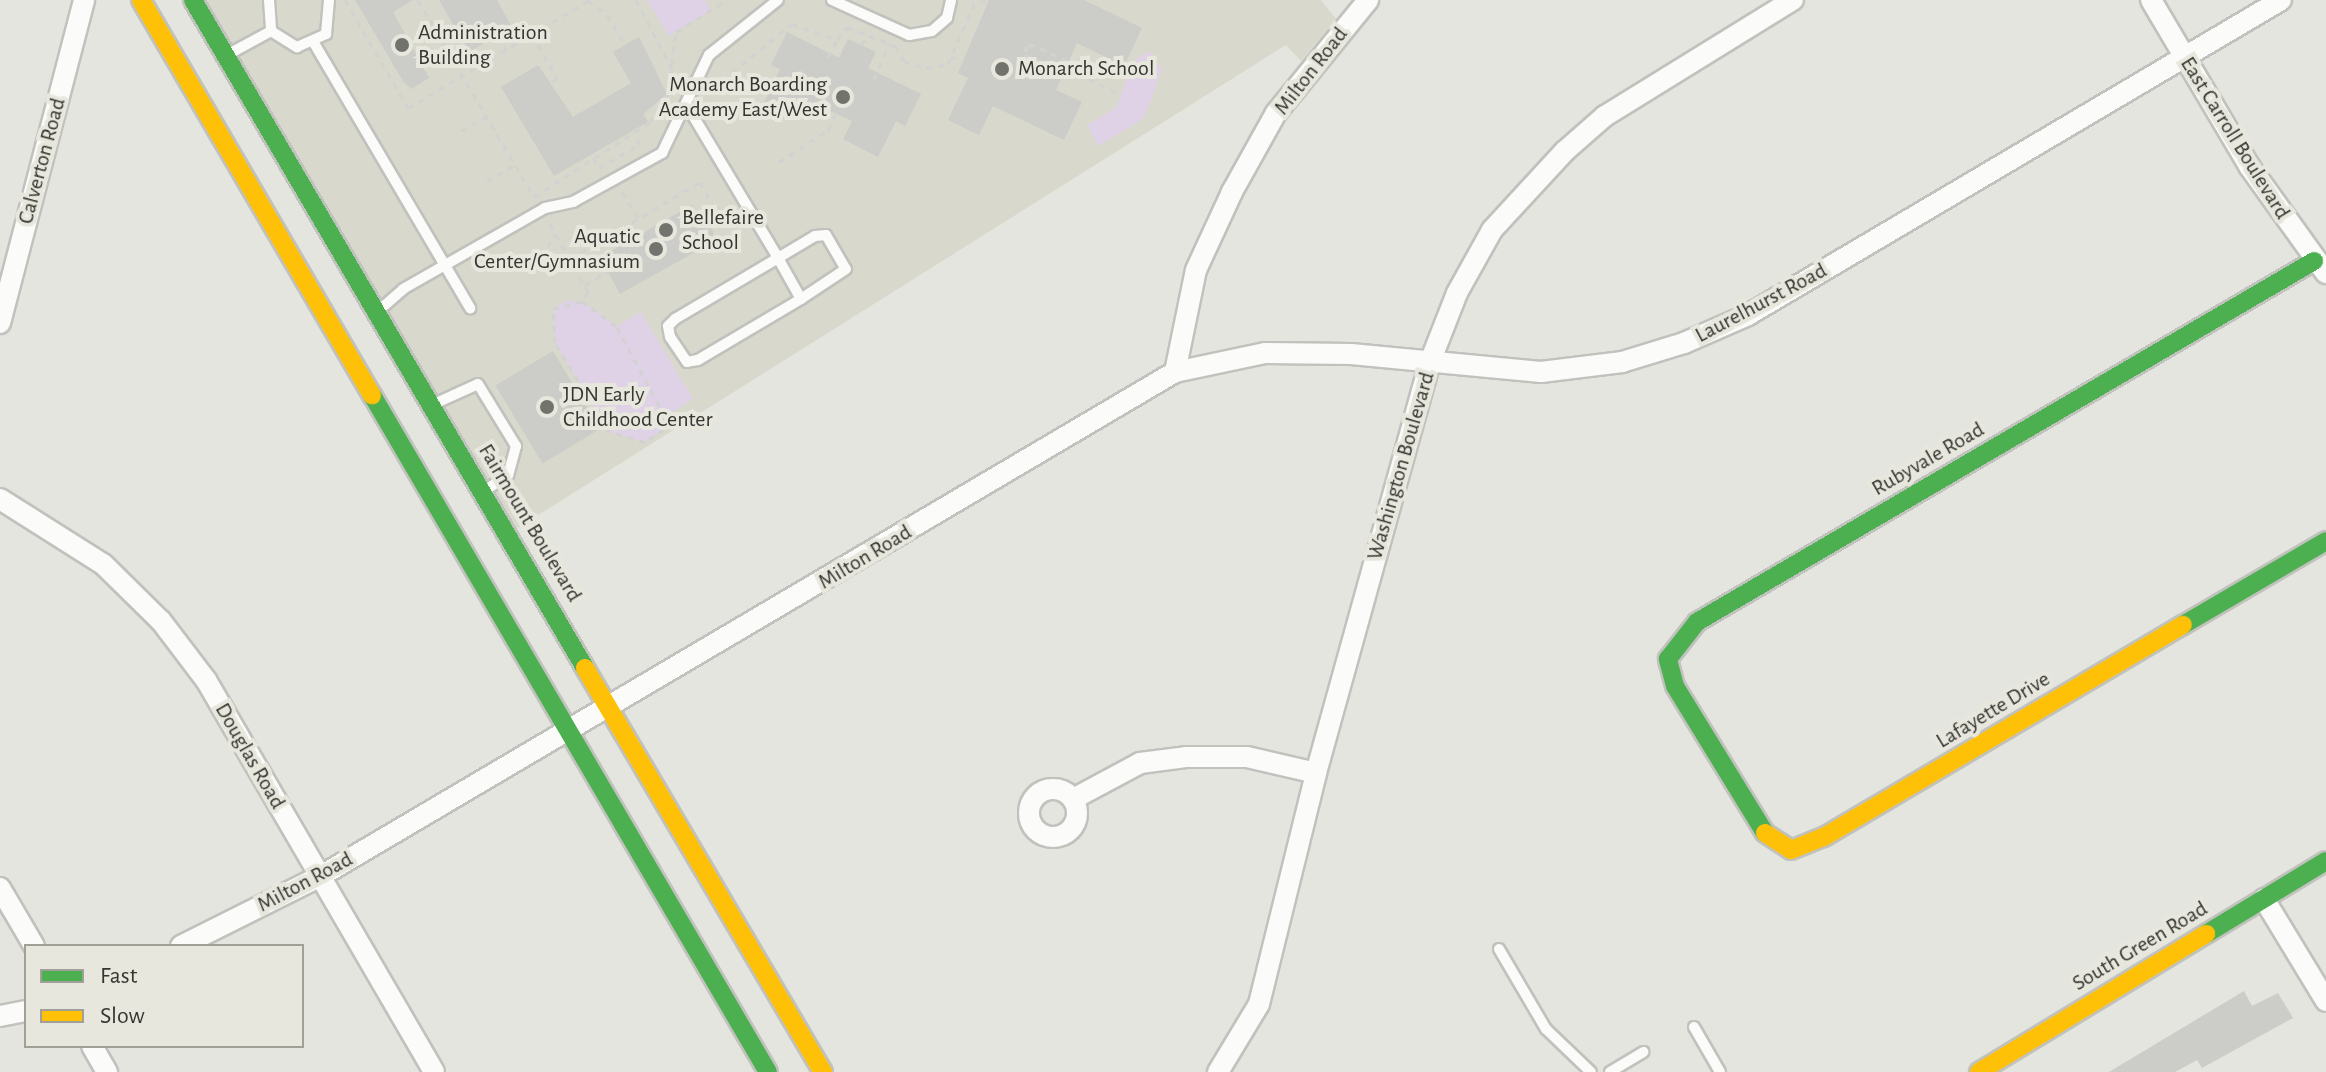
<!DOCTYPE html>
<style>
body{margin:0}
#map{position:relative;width:2326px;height:1072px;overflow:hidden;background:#e5e5df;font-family:"Alegreya Sans",sans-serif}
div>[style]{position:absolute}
.built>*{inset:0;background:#d8d8cc}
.green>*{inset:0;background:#dfd2e7}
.building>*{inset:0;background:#ccccc8;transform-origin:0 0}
.path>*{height:3px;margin-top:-1.5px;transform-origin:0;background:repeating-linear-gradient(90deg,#d2d2d1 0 6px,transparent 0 12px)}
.roads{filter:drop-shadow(2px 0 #c1c1bd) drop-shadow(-2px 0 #c1c1bd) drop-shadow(0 2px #c1c1bd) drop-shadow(0 -2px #c1c1bd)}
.lane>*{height:10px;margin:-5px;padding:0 5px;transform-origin:5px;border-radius:5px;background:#fbfbfa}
.street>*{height:20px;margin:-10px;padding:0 10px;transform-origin:10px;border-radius:10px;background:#fbfbfa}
.street>.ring{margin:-10px;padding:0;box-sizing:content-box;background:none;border:20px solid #fbfbfa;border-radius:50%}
.fast>*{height:18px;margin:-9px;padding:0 9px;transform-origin:9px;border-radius:9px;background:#4caf50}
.slow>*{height:18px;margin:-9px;padding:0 9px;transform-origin:9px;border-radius:9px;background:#ffc107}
.dots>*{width:22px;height:22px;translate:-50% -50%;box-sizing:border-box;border:4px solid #e7e7dd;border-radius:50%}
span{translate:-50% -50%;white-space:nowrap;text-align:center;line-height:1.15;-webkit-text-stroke:8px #e7e7dd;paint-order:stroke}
.poi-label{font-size:22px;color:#353531}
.left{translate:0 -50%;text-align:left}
.right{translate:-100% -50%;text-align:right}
.street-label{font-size:22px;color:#353531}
.legend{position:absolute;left:24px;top:944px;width:280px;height:104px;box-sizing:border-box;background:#e7e7dd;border:2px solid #a0a098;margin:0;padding:10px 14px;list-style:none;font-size:24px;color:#353531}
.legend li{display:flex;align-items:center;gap:16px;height:40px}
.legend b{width:40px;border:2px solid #a0a098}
</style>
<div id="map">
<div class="built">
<div style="clip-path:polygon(204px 0,1321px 0,1336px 19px,1301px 61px,1286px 45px,516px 529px)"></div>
</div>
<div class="green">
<div style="clip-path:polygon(647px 0,705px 0,711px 10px,669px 36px)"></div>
<div style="clip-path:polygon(1149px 51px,1162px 70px,1144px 118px,1098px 146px,1087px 125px,1116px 108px,1133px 62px)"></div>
<div style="clip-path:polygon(565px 301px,582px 301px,617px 326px,641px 312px,693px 399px,665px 417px,664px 429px,645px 442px,609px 432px,555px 343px,553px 309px)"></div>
</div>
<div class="building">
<div style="clip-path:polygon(355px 0,413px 0,393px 12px,429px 78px,411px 89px,403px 81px)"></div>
<div style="clip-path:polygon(439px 0,497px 0,512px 27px,469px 52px)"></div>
<div style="clip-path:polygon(989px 0,1084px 0,1142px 28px,1124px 66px,1077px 43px,1056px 90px,1082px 102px,1064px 140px,993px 106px,979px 135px,948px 120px,968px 78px,958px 73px)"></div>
<div style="clip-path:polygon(787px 32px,839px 58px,848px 39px,876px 52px,868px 68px,921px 94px,905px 126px,896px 121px,878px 157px,843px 139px,852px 121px,809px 101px,799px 120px,764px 103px,780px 69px,771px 65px)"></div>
<div style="clip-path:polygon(639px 37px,667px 94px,643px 114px,648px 122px,554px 176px,501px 87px,538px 65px,573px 117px,631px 83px,613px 52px)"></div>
<div style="clip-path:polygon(692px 205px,713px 231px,713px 242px,620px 294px,600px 257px)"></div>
<div style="left:553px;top:351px;width:91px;height:67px;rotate:59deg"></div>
<div style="clip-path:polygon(2244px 991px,2252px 1006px,2278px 993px,2293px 1018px,2202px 1068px,2197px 1060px,2175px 1072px,2109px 1072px)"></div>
</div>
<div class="path">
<div style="left:345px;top:0;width:125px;rotate:59.7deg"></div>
<div style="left:408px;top:108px;width:211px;rotate:-30.8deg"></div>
<div style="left:418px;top:0;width:229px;rotate:59.5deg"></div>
<div style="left:534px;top:197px;width:137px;rotate:-32.8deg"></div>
<div style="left:649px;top:123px;width:29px;rotate:-52deg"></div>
<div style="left:667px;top:100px;width:69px;rotate:-82.5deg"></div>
<div style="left:676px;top:32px;width:60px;rotate:-32.1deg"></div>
<div style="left:588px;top:0;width:24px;rotate:38deg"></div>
<div style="left:607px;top:15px;width:35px;rotate:59deg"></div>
<div style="left:636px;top:0;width:78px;rotate:62.4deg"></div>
<div style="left:980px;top:0;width:9px;rotate:27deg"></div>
<div style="left:532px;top:34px;width:51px;rotate:60.9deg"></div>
<div style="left:557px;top:79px;width:9px;rotate:153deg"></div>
<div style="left:498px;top:35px;width:16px;rotate:60deg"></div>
<div style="left:862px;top:45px;width:12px;rotate:-70deg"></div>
<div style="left:951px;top:56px;width:14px;rotate:30deg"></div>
<div style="left:828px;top:57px;width:19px;rotate:-62deg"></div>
<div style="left:1025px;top:59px;width:4px;rotate:-76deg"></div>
<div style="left:1026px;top:55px;width:40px;rotate:25deg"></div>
<div style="left:1062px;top:72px;width:6px;rotate:-39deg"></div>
<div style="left:1067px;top:68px;width:7px;rotate:-90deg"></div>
<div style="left:1067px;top:61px;width:37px;rotate:-154deg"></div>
<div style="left:1034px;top:45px;width:8px;rotate:173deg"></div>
<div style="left:1026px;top:46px;width:9px;rotate:90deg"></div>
<div style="left:1067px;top:68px;width:58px;rotate:26.6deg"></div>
<div style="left:874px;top:79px;width:39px;rotate:-67deg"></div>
<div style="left:723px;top:80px;width:89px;rotate:-39.1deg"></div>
<div style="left:792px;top:24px;width:48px;rotate:19.6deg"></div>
<div style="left:837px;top:40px;width:16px;rotate:-52deg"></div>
<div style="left:847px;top:27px;width:52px;rotate:21.6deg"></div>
<div style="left:895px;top:46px;width:17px;rotate:59deg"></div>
<div style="left:904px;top:61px;width:23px;rotate:18deg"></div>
<div style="left:926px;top:68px;width:22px;rotate:-10deg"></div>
<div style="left:948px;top:64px;width:70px;rotate:-66.4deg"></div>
<div style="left:461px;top:131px;width:29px;rotate:-29deg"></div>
<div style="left:593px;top:158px;width:12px;rotate:59deg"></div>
<div style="left:599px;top:168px;width:48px;rotate:-30.3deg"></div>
<div style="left:640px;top:144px;width:13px;rotate:-119deg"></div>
<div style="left:779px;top:162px;width:59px;rotate:-33.1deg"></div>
<div style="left:828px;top:130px;width:17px;rotate:-66deg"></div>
<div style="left:487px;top:181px;width:32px;rotate:-30deg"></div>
<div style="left:622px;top:192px;width:31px;rotate:58deg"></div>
<div style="left:550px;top:224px;width:78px;rotate:60.8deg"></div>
<div style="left:588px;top:292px;width:11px;rotate:124deg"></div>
<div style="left:582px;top:301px;width:44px;rotate:36.6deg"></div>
<div style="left:617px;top:327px;width:102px;rotate:61.9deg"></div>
<div style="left:665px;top:417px;width:12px;rotate:95deg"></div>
<div style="left:664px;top:429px;width:23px;rotate:146deg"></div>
<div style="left:645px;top:442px;width:37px;rotate:-164deg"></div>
<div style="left:609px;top:432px;width:104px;rotate:-121.2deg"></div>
<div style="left:555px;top:343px;width:34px;rotate:-93deg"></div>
<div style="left:553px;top:309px;width:30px;rotate:-15deg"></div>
<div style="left:570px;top:259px;width:151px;rotate:-30.6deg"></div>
<div style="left:700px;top:182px;width:26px;rotate:62deg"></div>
<div style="left:712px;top:205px;width:15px;rotate:113deg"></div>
<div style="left:537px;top:268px;width:39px;rotate:-63deg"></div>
<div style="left:585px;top:285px;width:27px;rotate:-31deg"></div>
</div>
<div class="roads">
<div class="lane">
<div style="left:269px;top:0;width:31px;rotate:86deg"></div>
<div style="left:271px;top:31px;width:31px;rotate:32deg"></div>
<div style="left:297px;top:47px;width:32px;rotate:-24deg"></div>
<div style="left:326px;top:34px;width:34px;rotate:-85deg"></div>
<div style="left:832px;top:0;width:85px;rotate:24.4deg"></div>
<div style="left:909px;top:35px;width:23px;rotate:-10deg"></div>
<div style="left:932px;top:31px;width:20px;rotate:-41deg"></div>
<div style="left:947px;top:18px;width:18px;rotate:-77deg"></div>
<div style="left:314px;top:43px;width:308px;rotate:59.5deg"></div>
<div style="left:227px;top:55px;width:50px;rotate:-28.6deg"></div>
<div style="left:686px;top:104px;width:179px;rotate:59.1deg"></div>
<div style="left:778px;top:258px;width:47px;rotate:60.7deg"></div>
<div style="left:801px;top:299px;width:120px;rotate:149.4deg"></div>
<div style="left:698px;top:360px;width:11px;rotate:170deg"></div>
<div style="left:687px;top:362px;width:30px;rotate:-124deg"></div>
<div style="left:670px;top:337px;width:11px;rotate:-100deg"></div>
<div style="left:668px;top:326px;width:10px;rotate:-45deg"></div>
<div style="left:675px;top:319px;width:120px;rotate:-30.6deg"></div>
<div style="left:778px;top:258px;width:43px;rotate:-30.7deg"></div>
<div style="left:815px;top:236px;width:11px;rotate:-5deg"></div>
<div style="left:826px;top:235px;width:39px;rotate:60deg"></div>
<div style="left:846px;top:269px;width:54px;rotate:146.3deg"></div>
<div style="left:377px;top:312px;width:35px;rotate:-41deg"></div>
<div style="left:403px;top:289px;width:163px;rotate:-29.7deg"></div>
<div style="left:545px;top:208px;width:29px;rotate:-12deg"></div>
<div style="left:573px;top:202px;width:102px;rotate:-28.8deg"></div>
<div style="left:662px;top:153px;width:109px;rotate:-64.4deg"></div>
<div style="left:709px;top:55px;width:88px;rotate:-38.6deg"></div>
<div style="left:434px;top:404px;width:48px;rotate:-24.4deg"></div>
<div style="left:478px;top:384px;width:73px;rotate:58.5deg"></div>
<div style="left:516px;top:446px;width:30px;rotate:105deg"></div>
<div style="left:508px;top:475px;width:29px;rotate:146deg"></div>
<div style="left:1499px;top:949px;width:93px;rotate:59.6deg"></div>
<div style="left:1546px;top:1029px;width:62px;rotate:43.7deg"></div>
<div style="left:1694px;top:1027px;width:52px;rotate:60deg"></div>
<div style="left:1610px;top:1072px;width:39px;rotate:-31deg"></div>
</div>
<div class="street">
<div style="left:2151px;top:0;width:193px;rotate:59.4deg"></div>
<div style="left:2249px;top:166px;width:132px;rotate:54.3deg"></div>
<div style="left:0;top:323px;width:334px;rotate:-75.4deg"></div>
<div style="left:1175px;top:372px;width:92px;rotate:-11.9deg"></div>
<div style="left:1265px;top:353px;width:86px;rotate:0.7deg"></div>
<div style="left:1351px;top:354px;width:191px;rotate:5.4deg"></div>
<div style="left:1541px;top:372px;width:82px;rotate:-7deg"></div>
<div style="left:1622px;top:362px;width:65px;rotate:-17deg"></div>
<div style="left:1684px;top:343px;width:70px;rotate:-23.6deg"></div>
<div style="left:1748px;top:315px;width:619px;rotate:-30.58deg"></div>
<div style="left:0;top:499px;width:122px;rotate:32.3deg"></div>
<div style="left:103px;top:564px;width:81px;rotate:44.5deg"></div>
<div style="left:161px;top:621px;width:74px;rotate:52.7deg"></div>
<div style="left:206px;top:680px;width:453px;rotate:59.8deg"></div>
<div class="ring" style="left:1029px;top:789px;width:28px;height:28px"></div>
<div style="left:1073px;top:799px;width:76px;rotate:-28.2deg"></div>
<div style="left:1140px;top:763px;width:46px;rotate:-7.4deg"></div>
<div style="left:1186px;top:757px;width:61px"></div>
<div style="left:1247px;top:757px;width:71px;rotate:13.1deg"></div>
<div style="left:0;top:888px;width:67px;rotate:59.6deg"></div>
<div style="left:2264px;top:899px;width:119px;rotate:58.7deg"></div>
<div style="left:181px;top:946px;width:154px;rotate:-26.6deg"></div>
<div style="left:319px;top:877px;width:994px;rotate:-30.54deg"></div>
<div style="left:1175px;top:372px;width:104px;rotate:-78.4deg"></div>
<div style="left:1196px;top:270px;width:86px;rotate:-65.2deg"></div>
<div style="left:1232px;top:192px;width:90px;rotate:-60.9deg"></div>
<div style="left:1276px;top:113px;width:146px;rotate:-50.8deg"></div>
<div style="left:0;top:1016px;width:26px;rotate:-11deg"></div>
<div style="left:92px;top:1046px;width:30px;rotate:60deg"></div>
<div style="left:1218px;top:1072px;width:79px;rotate:-58.9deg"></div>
<div style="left:1259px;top:1004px;width:238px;rotate:-76.1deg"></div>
<div style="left:1316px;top:773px;width:427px;rotate:-74.5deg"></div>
<div style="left:1430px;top:362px;width:74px;rotate:-68.6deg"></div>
<div style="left:1457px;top:293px;width:72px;rotate:-60.9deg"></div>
<div style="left:1492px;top:230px;width:108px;rotate:-47.3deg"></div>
<div style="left:1565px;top:151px;width:53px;rotate:-41.2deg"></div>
<div style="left:1605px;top:116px;width:221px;rotate:-31.7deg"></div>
</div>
<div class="fast">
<div style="left:193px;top:0;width:775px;rotate:59.59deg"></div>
<div style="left:372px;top:395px;width:784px;rotate:59.68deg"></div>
<div style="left:2183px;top:625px;width:166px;rotate:-30.4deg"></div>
<div style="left:1765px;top:833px;width:172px;rotate:-121.5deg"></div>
<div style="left:1675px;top:686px;width:28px;rotate:-105deg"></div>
<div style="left:1668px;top:659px;width:47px;rotate:-51.9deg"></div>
<div style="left:1697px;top:622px;width:715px;rotate:-30.33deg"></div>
<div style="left:2206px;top:934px;width:140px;rotate:-31.3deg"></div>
</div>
<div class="slow">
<div style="left:141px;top:0;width:458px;rotate:59.7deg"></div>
<div style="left:585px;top:668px;width:469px;rotate:59.5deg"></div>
<div style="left:1765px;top:833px;width:31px;rotate:33deg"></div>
<div style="left:1791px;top:850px;width:35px;rotate:-22deg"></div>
<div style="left:1824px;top:837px;width:417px;rotate:-30.6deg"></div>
<div style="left:1979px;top:1072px;width:266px;rotate:-31.3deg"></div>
</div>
</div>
<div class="dots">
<div style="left:402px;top:45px;background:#73736e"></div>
<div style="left:1002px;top:69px;background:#73736e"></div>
<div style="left:843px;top:97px;background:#73736e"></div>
<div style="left:666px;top:230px;background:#73736e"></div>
<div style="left:656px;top:249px;background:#73736e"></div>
<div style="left:547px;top:407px;background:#73736e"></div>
</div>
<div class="poi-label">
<span class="left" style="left:418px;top:45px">Administration<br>Building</span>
<span class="left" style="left:1018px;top:69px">Monarch School</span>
<span class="right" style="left:827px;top:97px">Monarch Boarding<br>Academy East/West</span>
<span class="left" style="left:682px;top:230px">Bellefaire<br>School</span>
<span class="right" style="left:640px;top:249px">Aquatic<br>Center/Gymnasium</span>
<span class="left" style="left:563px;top:407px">JDN Early<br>Childhood Center</span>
</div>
<div class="street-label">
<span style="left:1311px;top:71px;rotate:-52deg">Milton Road</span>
<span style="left:2235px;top:138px;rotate:58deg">East Carroll Boulevard</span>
<span style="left:42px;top:161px;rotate:-75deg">Calverton Road</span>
<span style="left:1761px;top:303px;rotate:-28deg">Laurelhurst Road</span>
<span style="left:1928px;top:459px;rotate:-30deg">Rubyvale Road</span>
<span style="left:1401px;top:466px;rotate:-74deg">Washington Boulevard</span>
<span style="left:530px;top:523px;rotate:59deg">Fairmount Boulevard</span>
<span style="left:865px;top:557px;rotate:-31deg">Milton Road</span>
<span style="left:1993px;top:710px;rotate:-31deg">Lafayette Drive</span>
<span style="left:250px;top:756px;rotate:60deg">Douglas Road</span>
<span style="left:305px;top:882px;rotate:-28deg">Milton Road</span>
<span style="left:2140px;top:946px;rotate:-31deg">South Green Road</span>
</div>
<ul class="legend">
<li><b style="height:10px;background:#4caf50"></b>Fast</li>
<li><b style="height:10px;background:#ffc107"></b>Slow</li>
</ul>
</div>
